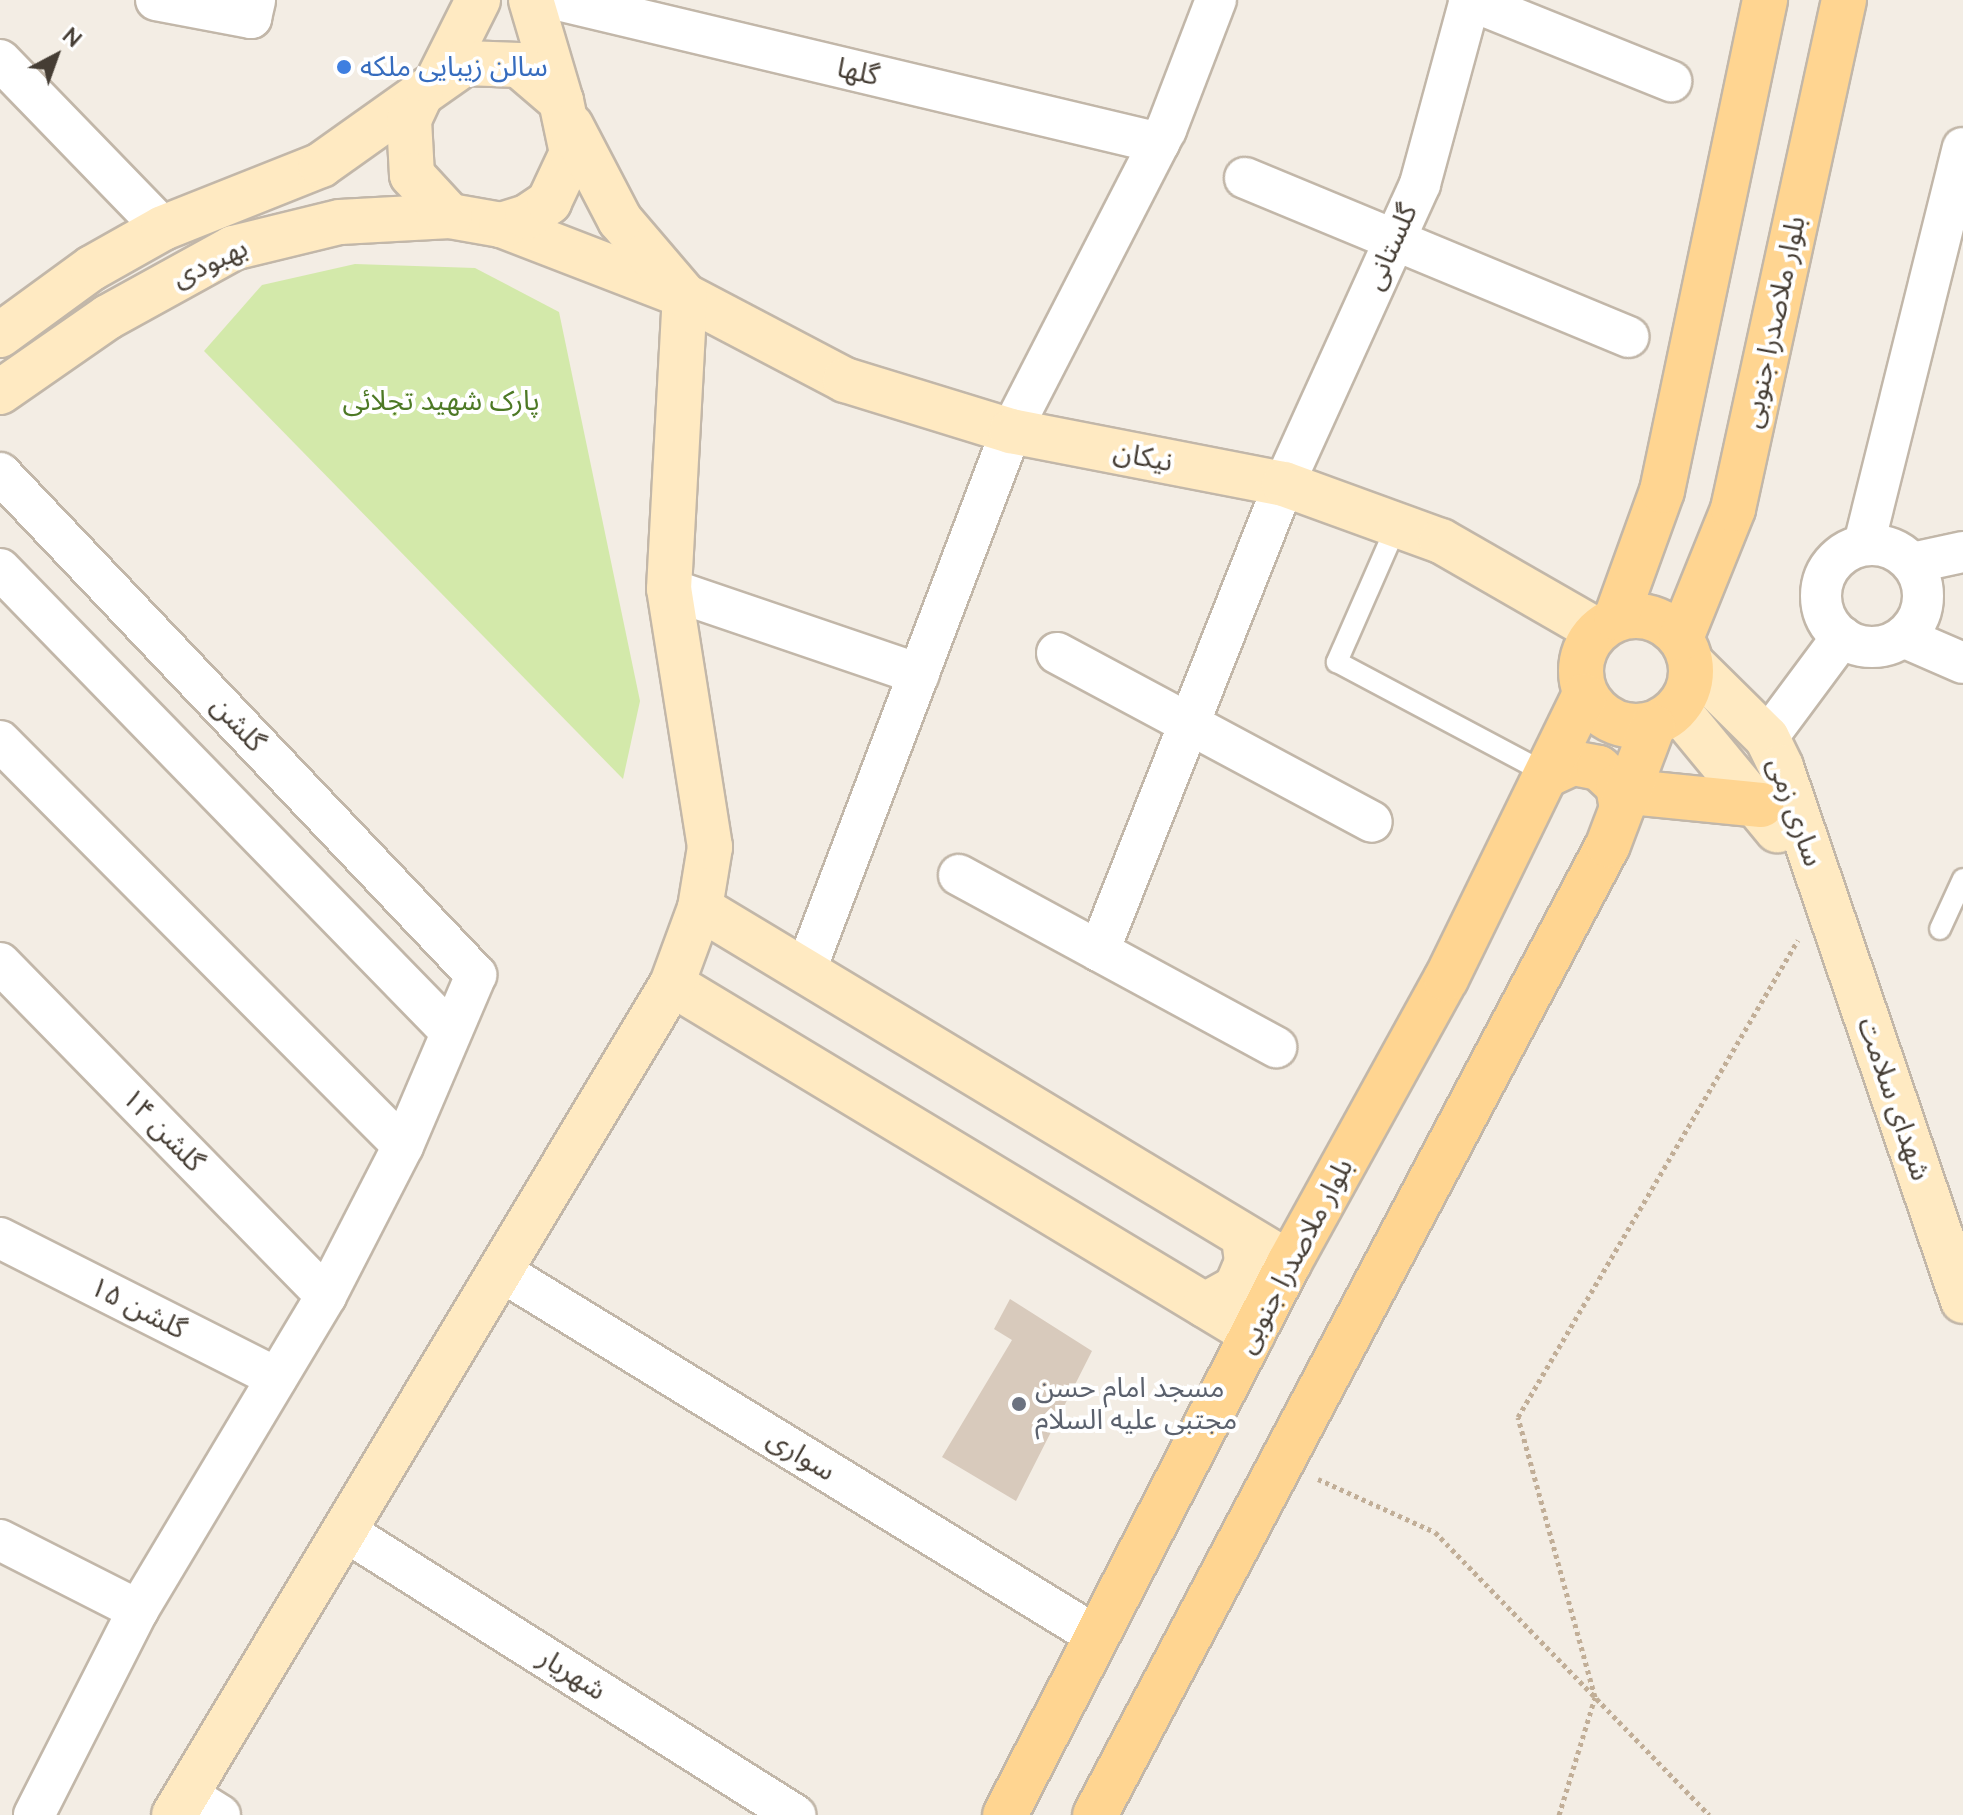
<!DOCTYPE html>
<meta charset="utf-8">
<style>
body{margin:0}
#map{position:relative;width:1963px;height:1815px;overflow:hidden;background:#f3ede4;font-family:"Nunito Sans","Noto Sans Arabic",sans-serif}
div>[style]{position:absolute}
.green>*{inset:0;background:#d3e9aa}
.building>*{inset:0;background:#d8cabc}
.path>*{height:5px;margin-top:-2.5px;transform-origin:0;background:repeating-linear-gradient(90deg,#c1ae97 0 4px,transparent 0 8px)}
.roads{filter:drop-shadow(2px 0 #c2b7a9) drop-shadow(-2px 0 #c2b7a9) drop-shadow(0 2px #c2b7a9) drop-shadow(0 -2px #c2b7a9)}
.lane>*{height:20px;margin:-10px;padding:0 10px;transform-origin:10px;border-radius:10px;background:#fff}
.street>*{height:40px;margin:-20px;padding:0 20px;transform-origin:20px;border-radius:20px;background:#fff}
.street>.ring{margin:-20px;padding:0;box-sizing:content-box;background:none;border:40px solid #fff;border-radius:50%}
.secondary>*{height:44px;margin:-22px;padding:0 22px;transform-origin:22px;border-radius:22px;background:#ffeac2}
.primary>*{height:44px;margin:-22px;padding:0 22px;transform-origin:22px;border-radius:22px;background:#ffd591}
.primary>.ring{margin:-22px;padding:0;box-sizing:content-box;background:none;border:44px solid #ffd591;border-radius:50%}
.dots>*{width:22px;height:22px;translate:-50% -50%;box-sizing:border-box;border:4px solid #fff;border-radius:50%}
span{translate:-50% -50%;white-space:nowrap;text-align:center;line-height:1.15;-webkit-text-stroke:8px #fff;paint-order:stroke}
.shop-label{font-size:28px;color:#366cbe}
.left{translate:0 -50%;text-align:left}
.street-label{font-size:28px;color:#453d34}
.park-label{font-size:28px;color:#4d7925}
.worship-label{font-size:28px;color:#5b616d}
.north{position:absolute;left:16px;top:16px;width:80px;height:80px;-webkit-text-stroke:6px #fff;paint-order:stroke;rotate:41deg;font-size:22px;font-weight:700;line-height:32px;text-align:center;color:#453d34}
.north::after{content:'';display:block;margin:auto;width:28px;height:36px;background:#453d34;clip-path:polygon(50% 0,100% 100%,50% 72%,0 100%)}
</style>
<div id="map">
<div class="green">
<div style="clip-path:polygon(355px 264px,475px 268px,559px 312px,640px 701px,623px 779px,204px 351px,262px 285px)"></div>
</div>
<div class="building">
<div style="clip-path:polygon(1010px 1299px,1092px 1351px,1016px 1501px,942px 1457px,1012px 1340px,994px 1329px)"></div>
</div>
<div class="path">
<div style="left:1318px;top:1479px;width:128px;rotate:24.4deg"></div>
<div style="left:1435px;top:1532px;width:394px;rotate:45.9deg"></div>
<div style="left:1559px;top:1815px;width:123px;rotate:-73deg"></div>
<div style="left:1595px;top:1697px;width:290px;rotate:-105.4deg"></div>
<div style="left:1518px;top:1417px;width:553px;rotate:-59.59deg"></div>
</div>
<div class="roads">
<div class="lane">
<div style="left:1397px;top:525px;width:150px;rotate:113.7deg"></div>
<div style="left:1337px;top:662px;width:239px;rotate:28deg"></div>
<div style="left:1940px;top:929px;width:55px;rotate:-65.3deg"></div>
</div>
<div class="street">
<div style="left:156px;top:0;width:97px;rotate:10.7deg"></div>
<div style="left:251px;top:18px;width:18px;rotate:-77deg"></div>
<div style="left:558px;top:0;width:618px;rotate:13.38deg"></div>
<div style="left:1469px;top:0;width:218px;rotate:21.9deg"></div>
<div style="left:0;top:60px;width:234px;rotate:45.9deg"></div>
<div style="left:1245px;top:178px;width:415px;rotate:22.5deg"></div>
<div style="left:0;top:473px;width:692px;rotate:46.52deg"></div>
<div style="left:476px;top:975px;width:186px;rotate:113.1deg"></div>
<div style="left:403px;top:1146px;width:169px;rotate:117.2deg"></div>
<div style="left:326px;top:1296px;width:366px;rotate:120.9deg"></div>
<div style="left:138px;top:1610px;width:230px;rotate:116.9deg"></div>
<div style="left:1864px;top:544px;width:408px;rotate:-76deg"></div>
<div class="ring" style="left:1821px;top:545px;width:62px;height:62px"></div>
<div style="left:1912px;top:563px;width:52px;rotate:-12.2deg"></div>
<div style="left:0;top:569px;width:646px;rotate:45.75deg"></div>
<div style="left:669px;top:589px;width:264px;rotate:18.8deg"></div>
<div style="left:1903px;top:637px;width:65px;rotate:23.4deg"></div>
<div style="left:1057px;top:653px;width:357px;rotate:28.2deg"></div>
<div style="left:1767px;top:738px;width:126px;rotate:-53.4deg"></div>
<div style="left:0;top:741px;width:571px;rotate:45.14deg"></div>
<div style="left:959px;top:875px;width:361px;rotate:28.5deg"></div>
<div style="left:1099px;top:951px;width:502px;rotate:-68.39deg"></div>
<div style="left:1284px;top:484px;width:329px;rotate:-65.6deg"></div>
<div style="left:1420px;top:184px;width:191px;rotate:-74.8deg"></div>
<div style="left:0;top:963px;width:466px;rotate:45.6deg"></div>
<div style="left:805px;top:972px;width:579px;rotate:-69.15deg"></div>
<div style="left:1011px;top:431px;width:339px;rotate:-62.8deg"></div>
<div style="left:1166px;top:130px;width:139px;rotate:-69deg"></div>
<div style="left:0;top:1238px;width:310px;rotate:26.8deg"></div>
<div style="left:504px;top:1273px;width:697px;rotate:31.5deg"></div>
<div style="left:348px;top:1533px;width:529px;rotate:32.25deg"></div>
<div style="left:0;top:1540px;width:155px;rotate:26.9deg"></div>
<div style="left:186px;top:1794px;width:40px;rotate:32deg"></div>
</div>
<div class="secondary">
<div style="left:531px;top:0;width:105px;rotate:73.5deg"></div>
<div style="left:440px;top:76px;width:85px;rotate:-63.4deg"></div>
<div style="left:501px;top:225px;width:197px;rotate:21.1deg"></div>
<div style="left:685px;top:296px;width:181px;rotate:27.7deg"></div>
<div style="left:845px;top:380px;width:174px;rotate:17.1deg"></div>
<div style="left:1011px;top:431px;width:278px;rotate:11deg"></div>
<div style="left:1284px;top:484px;width:167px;rotate:20deg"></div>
<div style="left:1441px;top:541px;width:179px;rotate:29.9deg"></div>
<div style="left:0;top:335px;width:114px;rotate:-36.1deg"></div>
<div style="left:92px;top:268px;width:81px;rotate:-29.4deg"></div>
<div style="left:163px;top:228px;width:170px;rotate:-21.7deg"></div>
<div style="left:321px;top:165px;width:123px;rotate:-35.4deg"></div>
<div style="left:0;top:392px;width:131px;rotate:-34.8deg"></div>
<div style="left:108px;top:317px;width:143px;rotate:-28.9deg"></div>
<div style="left:233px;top:248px;width:110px;rotate:-13.7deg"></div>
<div style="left:340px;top:222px;width:110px;rotate:-3.1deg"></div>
<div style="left:450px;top:216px;width:52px;rotate:10deg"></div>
<div style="left:501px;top:225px;width:27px;rotate:-17deg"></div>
<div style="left:527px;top:217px;width:27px;rotate:-34deg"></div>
<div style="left:549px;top:202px;width:54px;rotate:-64.9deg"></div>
<div style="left:572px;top:153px;width:53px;rotate:-101.9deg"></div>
<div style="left:561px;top:101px;width:55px;rotate:-139.4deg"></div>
<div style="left:519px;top:65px;width:54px;rotate:-177.9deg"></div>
<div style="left:465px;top:63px;width:54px;rotate:144.8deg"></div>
<div style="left:421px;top:94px;width:29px;rotate:115deg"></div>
<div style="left:409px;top:120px;width:55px;rotate:86.9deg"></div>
<div style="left:412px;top:175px;width:56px;rotate:47.2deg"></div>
<div style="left:1692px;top:664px;width:105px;rotate:44.6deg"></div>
<div style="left:1767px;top:738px;width:32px;rotate:64deg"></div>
<div style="left:1781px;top:767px;width:564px;rotate:71.18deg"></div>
<div style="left:1678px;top:710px;width:156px;rotate:50.5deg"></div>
<div style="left:700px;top:908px;width:688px;rotate:31.08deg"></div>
<div style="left:672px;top:984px;width:678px;rotate:31.07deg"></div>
<div style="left:1205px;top:1305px;width:35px;rotate:-29deg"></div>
<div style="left:1236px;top:1288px;width:28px;rotate:-67deg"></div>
<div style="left:1247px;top:1262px;width:25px;rotate:-97deg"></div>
<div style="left:174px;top:1815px;width:969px;rotate:-59.07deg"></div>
<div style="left:672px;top:984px;width:81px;rotate:-69.8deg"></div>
<div style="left:700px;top:908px;width:62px;rotate:-80.7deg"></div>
<div style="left:710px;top:847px;width:261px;rotate:-99deg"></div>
<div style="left:669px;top:589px;width:293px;rotate:-86.9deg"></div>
<div style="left:685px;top:296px;width:100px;rotate:-130.5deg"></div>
<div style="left:620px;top:220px;width:106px;rotate:-117.5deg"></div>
</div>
<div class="primary">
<div class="ring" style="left:1581px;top:616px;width:66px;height:66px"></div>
<div style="left:1616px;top:618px;width:135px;rotate:-70.1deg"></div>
<div style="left:1662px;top:491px;width:502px;rotate:-78.15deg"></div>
<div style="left:1681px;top:638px;width:139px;rotate:-68deg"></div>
<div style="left:1733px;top:509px;width:521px;rotate:-77.7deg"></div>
<div style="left:1549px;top:774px;width:26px;rotate:-25deg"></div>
<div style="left:1573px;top:763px;width:26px;rotate:11deg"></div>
<div style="left:1599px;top:768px;width:26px;rotate:43deg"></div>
<div style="left:1618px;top:786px;width:22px;rotate:80deg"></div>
<div style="left:1631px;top:792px;width:131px;rotate:5.7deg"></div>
<div style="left:1005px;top:1815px;width:621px;rotate:-62.77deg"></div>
<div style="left:1289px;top:1263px;width:325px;rotate:-61.1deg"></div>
<div style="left:1446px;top:979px;width:315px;rotate:-64deg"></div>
<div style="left:1095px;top:1815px;width:1097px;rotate:-62.13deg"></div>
<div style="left:1608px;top:845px;width:127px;rotate:-69.3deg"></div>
</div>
</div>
<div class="dots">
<div style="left:344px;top:67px;background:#3f7fe0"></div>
<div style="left:1019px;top:1404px;background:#6b7280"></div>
</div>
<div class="shop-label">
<span class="left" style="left:360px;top:67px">سالن زیبایی ملکه</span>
</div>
<div class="street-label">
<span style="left:858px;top:72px;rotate:13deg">گلها</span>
<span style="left:1391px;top:247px;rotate:-66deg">گلستانی</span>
<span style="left:210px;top:263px;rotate:-25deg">بهبودی</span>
<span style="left:1774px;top:322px;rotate:-78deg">بلوار ملاصدرا جنوبی</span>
<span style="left:1143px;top:457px;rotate:11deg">نیکان</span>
<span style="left:238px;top:724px;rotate:47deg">گلشن</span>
<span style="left:1795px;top:812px;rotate:70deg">ساری زمی</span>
<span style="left:1894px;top:1099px;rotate:71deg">شهدای سلامت</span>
<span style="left:163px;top:1130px;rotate:46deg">گلشن ۱۴</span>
<span style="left:1295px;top:1256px;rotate:-62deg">بلوار ملاصدرا جنوبی</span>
<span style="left:138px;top:1308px;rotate:27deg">گلشن ۱۵</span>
<span style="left:801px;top:1455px;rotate:31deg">سواری</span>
<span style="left:572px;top:1674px;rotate:32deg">شهریار</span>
</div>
<div class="park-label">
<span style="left:441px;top:401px">پارک شهید تجلائی</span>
</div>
<div class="worship-label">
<span class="left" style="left:1035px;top:1404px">مسجد امام حسن<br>مجتبی علیه السلام</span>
</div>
<div class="north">N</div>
</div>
